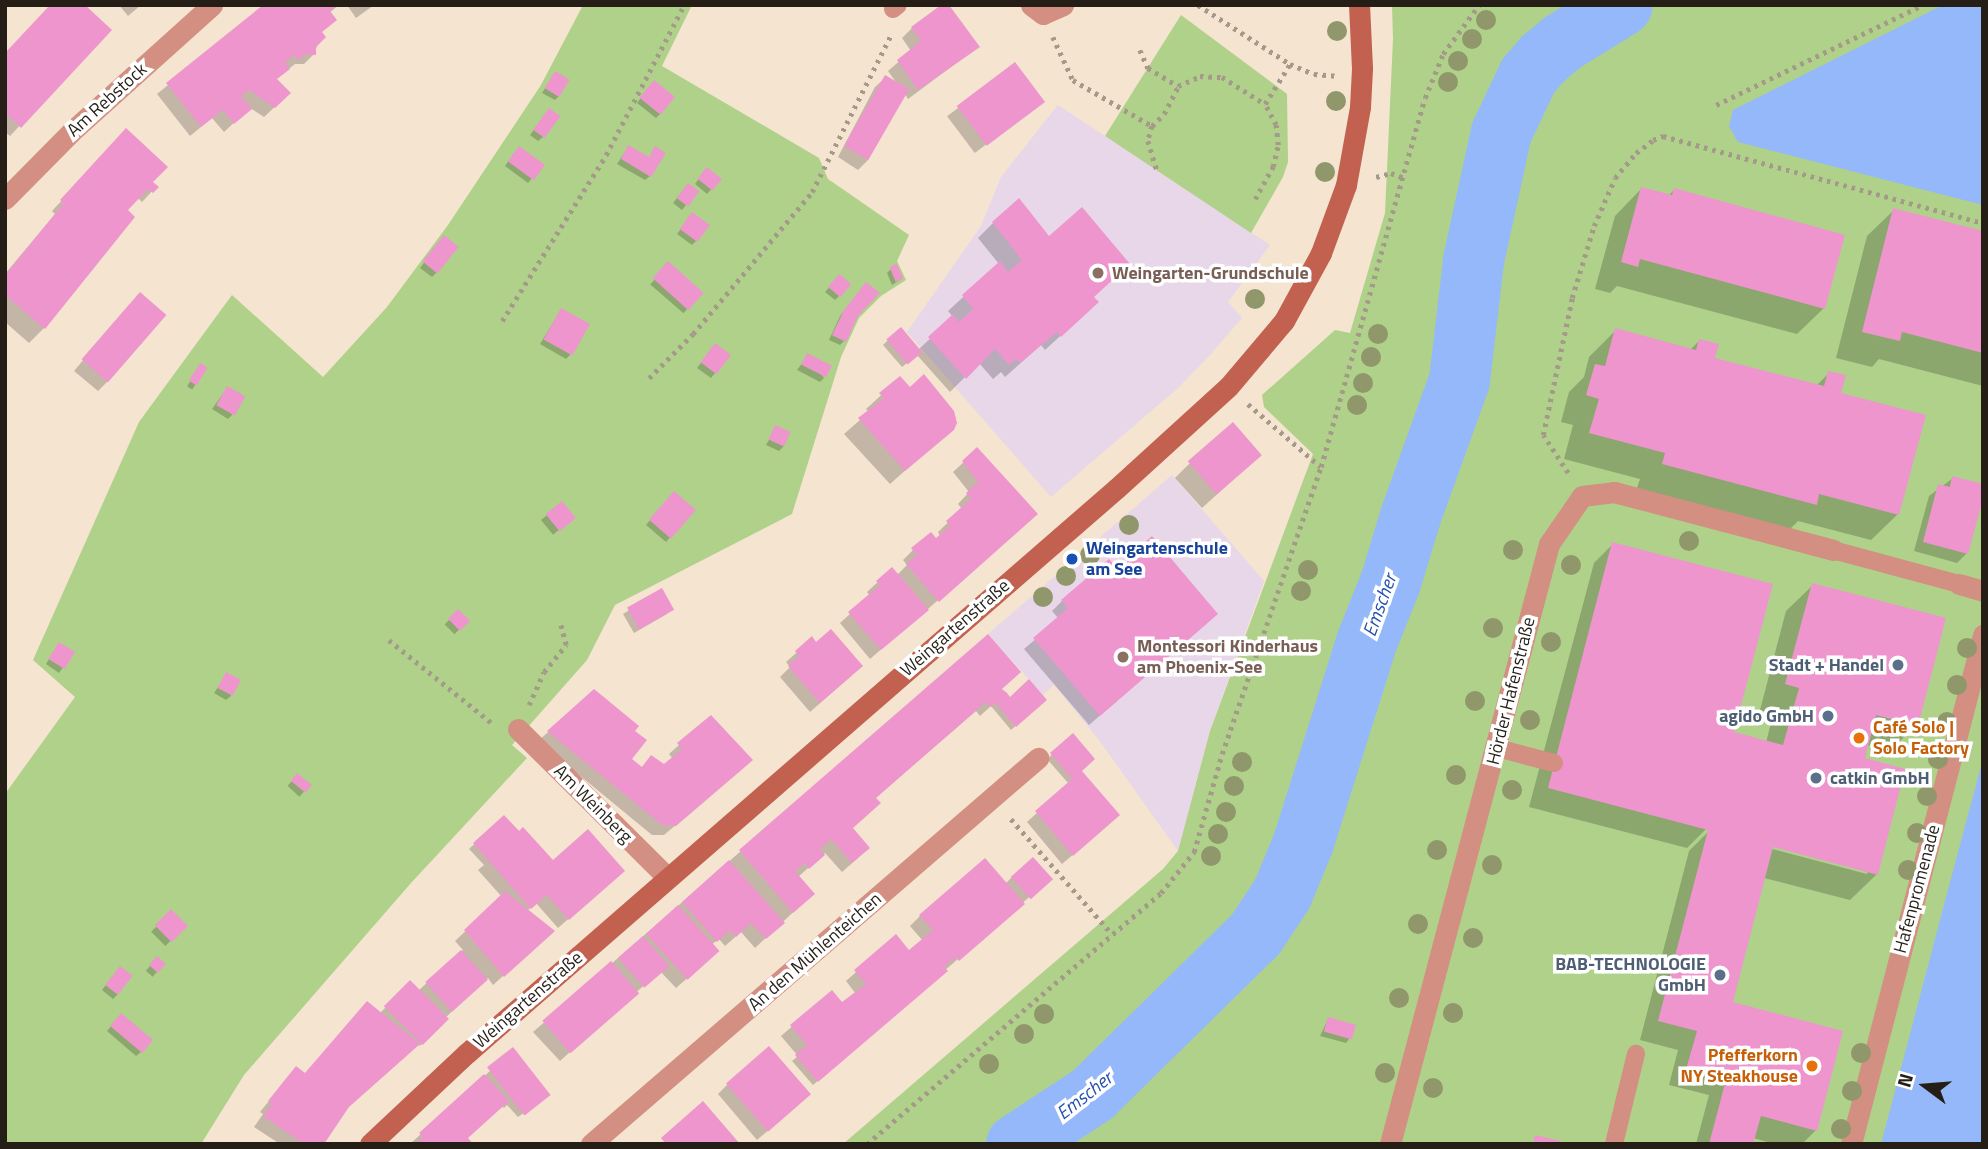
<!DOCTYPE html>
<meta charset="utf-8">
<style>
body{margin:0}
#map{position:relative;width:1988px;height:1149px;overflow:hidden;background:#f4e4d0;font-family:"Titillium Web",sans-serif}
div>[style]{position:absolute}
.education>*{inset:0;background:#e7d7e9}
.green>*{inset:0;background:#afd18a}
.water>*{inset:0;background:#95b8fa}
.shadow>*{inset:0;background:#0003;transform-origin:0 0}
.river>*{height:61px;margin:-30.5px;padding:0 30.5px;transform-origin:30.5px;border-radius:30.5px;background:#95b8fa}
.building>*{inset:0;background:#ee95ce;transform-origin:0 0}
.path>*{height:4.5px;margin-top:-2.25px;transform-origin:0;background:repeating-linear-gradient(90deg,#a5998a 0 3.5px,transparent 0 8.5px)}
.lane>*{height:18px;margin:-9px;padding:0 9px;transform-origin:9px;border-radius:9px;background:#d28f82}
.street>*{height:21px;margin:-10.5px;padding:0 10.5px;transform-origin:10.5px;border-radius:10.5px;background:#d28f82}
.secondary>*{height:21px;margin:-10.5px;padding:0 10.5px;transform-origin:10.5px;border-radius:10.5px;background:#c26150}
.trees>*{width:20px;height:20px;margin:-10px;border-radius:50%;background:#8f976b}
.dots>*{width:19px;height:19px;translate:-50% -50%;box-sizing:border-box;border:4px solid #fff;border-radius:50%}
span{translate:-50% -50%;white-space:nowrap;text-align:center;line-height:1.15;-webkit-text-stroke:7px #fff;paint-order:stroke}
.street-label{font-size:18px;color:#241e17}
.education-label{font-size:18px;color:#785e54;font-weight:700}
.left{translate:0 -50%;text-align:left}
.transit-label{font-size:18px;color:#164399;font-weight:700}
.service-label{font-size:18px;color:#4e5e75;font-weight:700}
.right{translate:-100% -50%;text-align:right}
.food-label{font-size:18px;color:#c56008;font-weight:700}
.water-label{font-size:19px;color:#2350ae;font-style:italic}
.frame{position:absolute;inset:0;border:7px solid #241e17;pointer-events:none}
.north{position:absolute;left:1890px;top:1051px;width:70px;height:70px;-webkit-text-stroke:5px #fff;paint-order:stroke;rotate:286deg;font-size:19px;font-weight:700;line-height:28px;text-align:center;color:#241e17}
.north::after{content:'';display:block;margin:auto;width:24px;height:32px;background:#241e17;clip-path:polygon(50% 0,100% 100%,50% 72%,0 100%)}
</style>
<div id="map">
<div class="education">
<div style="clip-path:polygon(1058px 105px,1270px 245px,1228px 302px,1242px 318px,1209px 356px,1178px 388px,1051px 497px,907px 332px,981px 226px,1001px 177px)"></div>
<div style="clip-path:polygon(1172px 475px,1264px 581px,1210px 731px,1178px 851px,1099px 740px,1054px 685px,1043px 695px,988px 634px)"></div>
</div>
<div class="green">
<div style="clip-path:polygon(583px 5px,692px 5px,662px 66px,819px 158px,828px 179px,909px 235px,897px 261px,906px 280px,881px 296px,859px 318px,841px 357px,792px 514px,615px 605px,587px 660px,512px 745px,527px 758px,411px 883px,244px 1075px,201px 1144px,5px 1144px,5px 794px,75px 697px,33px 660px,139px 422px,232px 295px,323px 377px,387px 307px,448px 225px,541px 85px)"></div>
<div style="clip-path:polygon(1392px 5px,1983px 5px,1983px 1144px,843px 1144px,1163px 869px,1178px 851px,1210px 731px,1313px 454px,1264px 407px,1262px 395px,1335px 330px,1350px 333px,1385px 213px,1393px 39px)"></div>
<div style="clip-path:polygon(1181px 15px,1287px 94px,1288px 162px,1283px 177px,1251px 233px,1105px 136px)"></div>
</div>
<div class="water">
<div style="clip-path:polygon(1943px 5px,1983px 5px,1983px 205px,1738px 142px,1729px 126px,1733px 110px)"></div>
<div style="clip-path:polygon(1983px 759px,1983px 1144px,1881px 1144px,1949px 886px)"></div>
</div>
<div class="shadow">
<div style="clip-path:polygon(119px 5px,141px 5px,128px 16px)"></div>
<div style="clip-path:polygon(267px 5px,339px 5px,329px 13px,314px 54px,304px 64px,295px 64px,275px 80px,279px 103px,264px 117px,250px 108px,224px 132px,212px 118px,190px 136px,157px 94px)"></div>
<div style="clip-path:polygon(347px 5px,374px 5px,356px 18px)"></div>
<div style="clip-path:polygon(912px 28px,978px 47px,908px 99px,905px 94px,868px 160px,858px 170px,838px 157px,875px 87px,885px 78px,898px 85px,888px 71px,911px 51px,902px 38px)"></div>
<div style="clip-path:polygon(109px 30px,10px 136px,5px 132px,5px 55px)"></div>
<div style="left:1015px;top:65px;width:46px;height:85px;rotate:53deg"></div>
<div style="clip-path:polygon(555px 73px,559px 96px,555px 100px,542px 93px)"></div>
<div style="clip-path:polygon(649px 87px,661px 113px,656px 118px,637px 103px)"></div>
<div style="clip-path:polygon(549px 110px,543px 137px,538px 141px,530px 135px)"></div>
<div style="clip-path:polygon(117px 141px,156px 187px,142px 202px,137px 197px,125px 211px,44px 328px,29px 343px,5px 322px,5px 274px,55px 214px,52px 211px)"></div>
<div style="clip-path:polygon(628px 147px,648px 159px,656px 149px,650px 176px,645px 180px,617px 164px)"></div>
<div style="clip-path:polygon(514px 153px,542px 166px,528px 183px,505px 166px)"></div>
<div style="clip-path:polygon(703px 173px,720px 179px,707px 194px,695px 184px)"></div>
<div style="clip-path:polygon(684px 189px,686px 205px,682px 210px,673px 203px)"></div>
<div style="clip-path:polygon(1641px 189px,1668px 196px,1674px 190px,1824px 308px,1797px 334px,1617px 286px,1610px 293px,1595px 289px,1615px 216px)"></div>
<div style="clip-path:polygon(1894px 210px,1983px 232px,1983px 386px,1879px 359px,1872px 367px,1836px 358px,1867px 236px)"></div>
<div style="clip-path:polygon(688px 219px,696px 241px,692px 245px,677px 234px)"></div>
<div style="clip-path:polygon(993px 223px,1092px 297px,1082px 316px,1045px 350px,1041px 345px,1005px 377px,1001px 372px,993px 379px,979px 363px,950px 392px,917px 355px,902px 367px,883px 345px,900px 329px,918px 350px,953px 317px,948px 311px,999px 264px,978px 238px)"></div>
<div style="clip-path:polygon(439px 242px,436px 273px,432px 277px,420px 268px)"></div>
<div style="left:668px;top:264px;width:44px;height:27px;rotate:41deg"></div>
<div style="clip-path:polygon(891px 269px,901px 279px,892px 285px,887px 273px)"></div>
<div style="clip-path:polygon(835px 281px,839px 296px,835px 300px,825px 292px)"></div>
<div style="clip-path:polygon(862px 288px,856px 315px,844px 341px,840px 345px,829px 340px,840px 316px)"></div>
<div style="clip-path:polygon(130px 304px,108px 381px,98px 391px,74px 371px)"></div>
<div style="clip-path:polygon(561px 310px,570px 355px,566px 359px,540px 344px)"></div>
<div style="clip-path:polygon(1616px 330px,1690px 350px,1699px 341px,1713px 359px,1816px 386px,1829px 373px,1898px 514px,1871px 540px,1798px 521px,1789px 530px,1636px 491px,1640px 479px,1564px 459px,1573px 425px,1561px 422px,1569px 392px,1584px 377px,1589px 357px)"></div>
<div style="clip-path:polygon(711px 350px,729px 356px,711px 378px,697px 368px)"></div>
<div style="clip-path:polygon(808px 355px,824px 378px,820px 382px,797px 370px)"></div>
<div style="left:200px;top:365px;width:6px;height:25px;rotate:31deg"></div>
<div style="clip-path:polygon(924px 377px,956px 418px,952px 429px,890px 484px,844px 434px,869px 412px,866px 409px,900px 378px,910px 389px)"></div>
<div style="clip-path:polygon(227px 388px,232px 415px,228px 419px,212px 409px)"></div>
<div style="clip-path:polygon(776px 428px,784px 446px,779px 451px,766px 445px)"></div>
<div style="clip-path:polygon(977px 450px,1026px 524px,870px 659px,840px 623px,870px 596px,867px 592px,892px 569px,897px 575px,907px 565px,903px 560px,913px 550px,940px 536px,938px 532px,962px 509px,958px 504px,969px 492px,953px 472px)"></div>
<div style="clip-path:polygon(1190px 463px,1245px 469px,1202px 508px,1175px 478px)"></div>
<div style="clip-path:polygon(1953px 478px,1967px 553px,1957px 563px,1914px 551px,1929px 496px)"></div>
<div style="clip-path:polygon(669px 498px,694px 510px,666px 542px,646px 525px)"></div>
<div style="left:562px;top:503px;width:19px;height:27px;rotate:51deg"></div>
<div style="clip-path:polygon(evenodd,1613px 544px,1730px 739px,1766px 743px,1773px 714px,1760px 710px,1786px 611px,1813px 585px,1916px 725px,1890px 751px,1867px 745px,1863px 760px,1877px 874px,1850px 900px,1764px 878px,1731px 1003px,1816px 1130px,1802px 1144px,1775px 1144px,1753px 1138px,1752px 1144px,1696px 1144px,1709px 1095px,1669px 1085px,1678px 1050px,1640px 1040px,1689px 851px,1712px 828px,1707px 828px,1687px 848px,1529px 807px,1594px 563px,1613px 544px,1772px 845px,1868px 870px,1867px 874px,1772px 849px,1772px 845px)"></div>
<div style="clip-path:polygon(1116px 570px,1206px 624px,1089px 725px,1024px 649px,1059px 619px,1052px 611px,1062px 601px)"></div>
<div style="clip-path:polygon(661px 590px,667px 614px,634px 633px,623px 614px)"></div>
<div style="left:458px;top:611px;width:14px;height:19px;rotate:45deg"></div>
<div style="clip-path:polygon(812px 639px,851px 676px,810px 712px,780px 677px,790px 667px,786px 662px)"></div>
<div style="clip-path:polygon(55px 649px,73px 653px,59px 673px,46px 664px)"></div>
<div style="clip-path:polygon(227px 674px,231px 696px,226px 700px,214px 693px)"></div>
<div style="clip-path:polygon(1001px 690px,1010px 699px,1045px 700px,1011px 730px,991px 706px,980px 716px,976px 711px,874px 799px,851px 829px,858px 858px,842px 872px,825px 853px,798px 877px,803px 903px,755px 948px,741px 932px,725px 946px,719px 939px,711px 945px,707px 961px,676px 988px,660px 971px,560px 1061px,533px 1032px,741px 851px)"></div>
<div style="clip-path:polygon(594px 692px,633px 731px,629px 760px,641px 768px,651px 758px,664px 766px,673px 759px,669px 754px,679px 745px,741px 770px,664px 835px,652px 835px,538px 741px)"></div>
<div style="clip-path:polygon(1073px 736px,1080px 771px,1108px 825px,1062px 864px,1027px 822px,1069px 784px,1047px 759px)"></div>
<div style="left:293px;top:780px;width:16px;height:8px;rotate:43deg"></div>
<div style="clip-path:polygon(504px 817px,553px 862px,613px 880px,558px 928px,536px 903px,527px 911px,542px 941px,493px 985px,488px 978px,445px 1018px,420px 1046px,418px 1044px,345px 1109px,322px 1144px,280px 1144px,254px 1127px,263px 1114px,260px 1112px,296px 1068px,305px 1074px,380px 1013px,410px 983px,418px 991px,463px 950px,455px 941px,502px 897px,478px 870px,484px 865px,469px 849px)"></div>
<div style="clip-path:polygon(1011px 878px,1050px 879px,813px 1085px,792px 1061px,798px 1056px,781px 1036px,832px 992px,842px 1004px,856px 994px,846px 981px,896px 937px,909px 952px,923px 941px,910px 926px,920px 916px,1005px 884px)"></div>
<div style="left:171px;top:912px;width:20px;height:28px;rotate:45deg"></div>
<div style="left:157px;top:958px;width:9px;height:17px;rotate:41deg"></div>
<div style="clip-path:polygon(116px 972px,118px 994px,113px 999px,102px 990px)"></div>
<div style="clip-path:polygon(121px 1015px,141px 1052px,136px 1056px,107px 1031px)"></div>
<div style="clip-path:polygon(1328px 1019px,1350px 1038px,1346px 1043px,1320px 1036px)"></div>
<div style="clip-path:polygon(513px 1050px,544px 1099px,518px 1117px,507px 1105px,504px 1108px,502px 1106px,466px 1139px,471px 1144px,410px 1144px)"></div>
<div style="clip-path:polygon(728px 1084px,799px 1104px,757px 1140px,718px 1094px)"></div>
</div>
<div class="river">
<div style="left:1016px;top:1144px;width:91px;rotate:-33.3deg"></div>
<div style="left:1092px;top:1094px;width:228px;rotate:-44.5deg"></div>
<div style="left:1255px;top:934px;width:49px;rotate:-56.6deg"></div>
<div style="left:1282px;top:893px;width:55px;rotate:-67.6deg"></div>
<div style="left:1303px;top:842px;width:210px;rotate:-72.5deg"></div>
<div style="left:1366px;top:642px;width:65px;rotate:-68.2deg"></div>
<div style="left:1390px;top:582px;width:69px;rotate:-73.1deg"></div>
<div style="left:1410px;top:516px;width:145px;rotate:-70.2deg"></div>
<div style="left:1459px;top:380px;width:121px;rotate:-83.3deg"></div>
<div style="left:1473px;top:260px;width:131px;rotate:-77.7deg"></div>
<div style="left:1501px;top:132px;width:63px;rotate:-64.7deg"></div>
<div style="left:1528px;top:75px;width:23px;rotate:-49deg"></div>
<div style="left:1543px;top:58px;width:25px;rotate:-40deg"></div>
<div style="left:1562px;top:42px;width:70px;rotate:-31.7deg"></div>
</div>
<div class="building">
<div style="clip-path:polygon(50px 5px,85px 5px,112px 30px,21px 128px,5px 113px,5px 53px)"></div>
<div style="clip-path:polygon(263px 5px,338px 5px,330px 11px,337px 20px,322px 32px,326px 37px,316px 47px,316px 55px,306px 54px,298px 60px,294px 55px,285px 63px,290px 69px,277px 79px,291px 93px,275px 108px,249px 90px,241px 96px,252px 109px,234px 124px,223px 110px,201px 127px,166px 83px)"></div>
<div style="clip-path:polygon(941px 5px,949px 5px,980px 47px,918px 90px,897px 60px,921px 41px,911px 27px)"></div>
<div style="left:1015px;top:62px;width:50px;height:73px;rotate:53deg"></div>
<div style="left:555px;top:71px;width:17px;height:20px;rotate:31deg"></div>
<div style="left:885px;top:75px;width:28px;height:82px;rotate:30deg"></div>
<div style="left:654px;top:80px;width:27px;height:23px;rotate:39deg"></div>
<div style="left:549px;top:108px;width:14px;height:27px;rotate:36deg"></div>
<div style="clip-path:polygon(126px 128px,168px 167px,153px 182px,159px 187px,153px 193px,148px 189px,128px 210px,135px 217px,45px 329px,5px 295px,5px 275px,64px 203px,60px 200px)"></div>
<div style="clip-path:polygon(628px 145px,649px 157px,655px 146px,666px 153px,651px 177px,621px 159px)"></div>
<div style="left:519px;top:146px;width:32px;height:19px;rotate:36deg"></div>
<div style="left:707px;top:167px;width:19px;height:15px;rotate:39deg"></div>
<div style="left:688px;top:183px;width:14px;height:19px;rotate:36deg"></div>
<div style="clip-path:polygon(1641px 187px,1672px 195px,1674px 188px,1845px 235px,1825px 309px,1640px 259px,1638px 267px,1621px 262px)"></div>
<div style="clip-path:polygon(1019px 198px,1049px 236px,1082px 207px,1130px 264px,1094px 297px,1099px 302px,1061px 337px,1057px 332px,1020px 363px,1016px 359px,1009px 365px,995px 349px,966px 379px,928px 337px,953px 314px,959px 322px,973px 309px,962px 295px,1000px 261px,1008px 272px,1022px 260px,992px 222px)"></div>
<div style="clip-path:polygon(1893px 208px,1983px 231px,1983px 353px,1902px 332px,1900px 341px,1862px 332px)"></div>
<div style="left:692px;top:212px;width:22px;height:21px;rotate:36deg"></div>
<div style="left:444px;top:235px;width:19px;height:34px;rotate:39deg"></div>
<div style="left:668px;top:261px;width:48px;height:23px;rotate:42deg"></div>
<div style="left:897px;top:264px;width:16px;height:8px;rotate:68deg"></div>
<div style="left:839px;top:274px;width:16px;height:17px;rotate:40deg"></div>
<div style="clip-path:polygon(866px 282px,880px 293px,858px 316px,846px 342px,832px 335px,844px 310px)"></div>
<div style="left:140px;top:292px;width:35px;height:89px;rotate:41deg"></div>
<div style="left:561px;top:308px;width:33px;height:36px;rotate:29deg"></div>
<div style="left:901px;top:327px;width:33px;height:19px;rotate:50deg"></div>
<div style="clip-path:polygon(1615px 328px,1696px 350px,1699px 339px,1719px 344px,1715px 358px,1824px 386px,1828px 371px,1846px 375px,1841px 393px,1926px 415px,1899px 515px,1819px 494px,1817px 505px,1662px 464px,1665px 453px,1589px 433px,1599px 399px,1586px 395px,1595px 364px,1605px 366px)"></div>
<div style="left:715px;top:343px;width:20px;height:24px;rotate:37deg"></div>
<div style="left:807px;top:353px;width:28px;height:13px;rotate:27deg"></div>
<div style="left:200px;top:363px;width:9px;height:21px;rotate:32deg"></div>
<div style="clip-path:polygon(924px 374px,954px 411px,957px 423px,954px 430px,905px 471px,858px 418px,884px 398px,879px 393px,900px 376px,910px 387px)"></div>
<div style="left:227px;top:386px;width:21px;height:22px;rotate:29deg"></div>
<div style="left:1233px;top:422px;width:44px;height:60px;rotate:49deg"></div>
<div style="left:775px;top:425px;width:17px;height:16px;rotate:24deg"></div>
<div style="clip-path:polygon(977px 447px,1038px 514px,939px 602px,906px 564px,917px 555px,911px 548px,931px 532px,936px 538px,950px 526px,946px 521px,971px 499px,966px 493px,978px 482px,962px 461px)"></div>
<div style="clip-path:polygon(1952px 476px,1983px 484px,1983px 499px,1968px 554px,1923px 542px,1938px 484px,1950px 487px)"></div>
<div style="left:674px;top:491px;width:29px;height:38px;rotate:41deg"></div>
<div style="left:562px;top:501px;width:22px;height:21px;rotate:51deg"></div>
<div style="clip-path:polygon(1152px 536px,1218px 614px,1100px 716px,1033px 638px,1068px 608px,1061px 600px,1109px 559px,1116px 567px)"></div>
<div style="clip-path:polygon(1612px 542px,1773px 584px,1734px 732px,1783px 745px,1799px 688px,1785px 684px,1812px 583px,1946px 618px,1918px 726px,1876px 715px,1865px 758px,1905px 769px,1878px 875px,1773px 847px,1733px 1002px,1843px 1031px,1817px 1131px,1761px 1116px,1753px 1144px,1709px 1144px,1727px 1076px,1687px 1066px,1697px 1031px,1658px 1021px,1708px 830px,1548px 788px)"></div>
<div style="clip-path:polygon(892px 567px,929px 610px,881px 650px,848px 612px,880px 585px,876px 581px)"></div>
<div style="left:662px;top:588px;width:25px;height:40px;rotate:61deg"></div>
<div style="left:458px;top:609px;width:17px;height:14px;rotate:45deg"></div>
<div style="clip-path:polygon(831px 629px,863px 666px,820px 703px,788px 666px,799px 656px,795px 651px,812px 636px,816px 642px)"></div>
<div style="clip-path:polygon(988px 634px,1021px 672px,1002px 689px,1007px 693px,1010px 697px,1029px 679px,1047px 700px,1016px 727px,996px 703px,991px 707px,986px 702px,876px 798px,881px 803px,853px 828px,870px 848px,852px 863px,831px 839px,820px 849px,825px 855px,809px 869px,805px 863px,795px 871px,815px 894px,793px 913px,739px 850px)"></div>
<div style="left:59px;top:642px;width:19px;height:20px;rotate:32deg"></div>
<div style="left:226px;top:672px;width:17px;height:18px;rotate:28deg"></div>
<div style="clip-path:polygon(594px 689px,639px 726px,635px 731px,647px 740px,632px 759px,642px 767px,651px 755px,664px 764px,682px 749px,677px 743px,711px 715px,753px 760px,676px 826px,662px 825px,547px 731px)"></div>
<div style="clip-path:polygon(1073px 733px,1095px 759px,1082px 771px,1120px 815px,1073px 856px,1035px 811px,1072px 779px,1050px 753px)"></div>
<div style="left:297px;top:773px;width:19px;height:10px;rotate:39deg"></div>
<div style="clip-path:polygon(504px 815px,519px 831px,523px 827px,553px 860px,588px 829px,625px 871px,569px 920px,547px 895px,531px 909px,473px 843px)"></div>
<div style="left:1033px;top:857px;width:30px;height:30px;rotate:48deg"></div>
<div style="clip-path:polygon(985px 858px,1025px 904px,959px 961px,956px 957px,944px 967px,948px 971px,818px 1082px,795px 1055px,807px 1045px,790px 1025px,832px 990px,842px 1002px,866px 984px,854px 970px,896px 934px,909px 950px,933px 930px,919px 915px)"></div>
<div style="clip-path:polygon(729px 860px,785px 923px,766px 939px,751px 923px,736px 937px,730px 930px,717px 942px,682px 902px)"></div>
<div style="clip-path:polygon(505px 891px,555px 931px,504px 977px,464px 930px)"></div>
<div style="left:678px;top:905px;width:62px;height:43px;rotate:48deg"></div>
<div style="left:171px;top:909px;width:24px;height:23px;rotate:45deg"></div>
<div style="left:643px;top:936px;width:40px;height:33px;rotate:49deg"></div>
<div style="left:461px;top:950px;width:40px;height:48px;rotate:48deg"></div>
<div style="left:157px;top:956px;width:12px;height:12px;rotate:42deg"></div>
<div style="left:611px;top:961px;width:43px;height:91px;rotate:49deg"></div>
<div style="left:120px;top:966px;width:16px;height:24px;rotate:38deg"></div>
<div style="left:410px;top:980px;width:55px;height:37px;rotate:45deg"></div>
<div style="clip-path:polygon(367px 1001px,420px 1044px,349px 1107px,324px 1144px,304px 1144px,263px 1116px,272px 1104px,268px 1101px,296px 1066px,305px 1073px)"></div>
<div style="left:121px;top:1013px;width:42px;height:17px;rotate:40deg"></div>
<div style="left:1328px;top:1017px;width:29px;height:15px;rotate:16deg"></div>
<div style="left:769px;top:1046px;width:64px;height:57px;rotate:49deg"></div>
<div style="left:513px;top:1047px;width:61px;height:33px;rotate:52deg"></div>
<div style="clip-path:polygon(484px 1074px,509px 1101px,468px 1138px,473px 1144px,415px 1144px,423px 1137px,419px 1133px)"></div>
<div style="clip-path:polygon(703px 1101px,740px 1144px,666px 1144px,661px 1138px)"></div>
<div style="clip-path:polygon(1535px 1135px,1561px 1141px,1561px 1144px,1533px 1144px)"></div>
</div>
<div class="path">
<div style="left:1198px;top:5px;width:109px;rotate:32.7deg"></div>
<div style="left:1290px;top:64px;width:26px;rotate:23deg"></div>
<div style="left:1314px;top:74px;width:21px;rotate:5deg"></div>
<div style="left:1053px;top:37px;width:47px;rotate:65.1deg"></div>
<div style="left:1073px;top:80px;width:91px;rotate:30.2deg"></div>
<div style="left:1152px;top:126px;width:17px;rotate:-45deg"></div>
<div style="left:1164px;top:114px;width:31px;rotate:-63deg"></div>
<div style="left:1178px;top:86px;width:24px;rotate:-24deg"></div>
<div style="left:1200px;top:76px;width:22px;rotate:3deg"></div>
<div style="left:1222px;top:77px;width:51px;rotate:32.1deg"></div>
<div style="left:1265px;top:104px;width:47px;rotate:-58deg"></div>
<div style="left:1140px;top:50px;width:20px;rotate:66deg"></div>
<div style="left:1148px;top:68px;width:35px;rotate:31deg"></div>
<div style="left:1716px;top:105px;width:230px;rotate:-25.8deg"></div>
<div style="left:1152px;top:126px;width:16px;rotate:105deg"></div>
<div style="left:1148px;top:141px;width:30px;rotate:73deg"></div>
<div style="left:1376px;top:177px;width:16px;rotate:-15deg"></div>
<div style="left:1391px;top:173px;width:12px;rotate:20deg"></div>
<div style="left:1255px;top:199px;width:37px;rotate:-61deg"></div>
<div style="left:1273px;top:167px;width:23px;rotate:-77deg"></div>
<div style="left:1278px;top:145px;width:20px;rotate:-96deg"></div>
<div style="left:1276px;top:125px;width:24px;rotate:-118deg"></div>
<div style="left:502px;top:321px;width:196px;rotate:-57.9deg"></div>
<div style="left:606px;top:155px;width:169px;rotate:-62.5deg"></div>
<div style="left:649px;top:378px;width:62px;rotate:-45deg"></div>
<div style="left:693px;top:334px;width:185px;rotate:-50deg"></div>
<div style="left:812px;top:192px;width:176px;rotate:-63.3deg"></div>
<div style="left:1248px;top:404px;width:96px;rotate:40.8deg"></div>
<div style="left:1568px;top:473px;width:45px;rotate:-123.3deg"></div>
<div style="left:1543px;top:435px;width:140px;rotate:-78deg"></div>
<div style="left:1572px;top:298px;width:75px;rotate:-73deg"></div>
<div style="left:1594px;top:226px;width:52px;rotate:-66.4deg"></div>
<div style="left:1615px;top:178px;width:33px;rotate:-50deg"></div>
<div style="left:1636px;top:153px;width:21px;rotate:-37deg"></div>
<div style="left:1653px;top:140px;width:11px;rotate:-22deg"></div>
<div style="left:1663px;top:136px;width:332px;rotate:15.2deg"></div>
<div style="left:389px;top:640px;width:132px;rotate:38.9deg"></div>
<div style="left:529px;top:705px;width:36px;rotate:-66deg"></div>
<div style="left:544px;top:672px;width:35px;rotate:-51deg"></div>
<div style="left:566px;top:645px;width:24px;rotate:-105deg"></div>
<div style="left:1011px;top:819px;width:153px;rotate:48.7deg"></div>
<div style="left:867px;top:1144px;width:387px;rotate:-40.5deg"></div>
<div style="left:1161px;top:893px;width:53px;rotate:-51.2deg"></div>
<div style="left:1194px;top:852px;width:102px;rotate:-74.1deg"></div>
<div style="left:1222px;top:754px;width:304px;rotate:-71deg"></div>
<div style="left:1321px;top:467px;width:383px;rotate:-74.3deg"></div>
<div style="left:1425px;top:98px;width:48px;rotate:-67.8deg"></div>
<div style="left:1443px;top:54px;width:61px;rotate:-53.7deg"></div>
</div>
<div class="lane">
<div style="left:893px;top:9px;width:6px;rotate:-39deg"></div>
<div style="left:1833px;top:550px;width:131px;rotate:15.1deg"></div>
<div style="left:1497px;top:748px;width:59px;rotate:14.7deg"></div>
<div style="left:1614px;top:1144px;width:93px;rotate:-76.3deg"></div>
</div>
<div class="street">
<div style="left:1031px;top:5px;width:15px;rotate:37deg"></div>
<div style="left:1043px;top:14px;width:22px;rotate:-24deg"></div>
<div style="left:5px;top:199px;width:94px;rotate:-45.4deg"></div>
<div style="left:71px;top:132px;width:190px;rotate:-42deg"></div>
<div style="left:1959px;top:584px;width:25px;rotate:16deg"></div>
<div style="left:518px;top:729px;width:211px;rotate:44.8deg"></div>
<div style="left:591px;top:1144px;width:591px;rotate:-40.81deg"></div>
<div style="left:1390px;top:1144px;width:621px;rotate:-75.16deg"></div>
<div style="left:1549px;top:544px;width:58px;rotate:-55.5deg"></div>
<div style="left:1582px;top:496px;width:32px;rotate:-7deg"></div>
<div style="left:1614px;top:492px;width:227px;rotate:14.8deg"></div>
<div style="left:1851px;top:1144px;width:526px;rotate:-75.46deg"></div>
</div>
<div class="secondary">
<div style="left:370px;top:1144px;width:133px;rotate:-43.2deg"></div>
<div style="left:467px;top:1053px;width:861px;rotate:-41deg"></div>
<div style="left:1117px;top:488px;width:151px;rotate:-42.3deg"></div>
<div style="left:1229px;top:386px;width:85px;rotate:-49.8deg"></div>
<div style="left:1284px;top:321px;width:77px;rotate:-61.4deg"></div>
<div style="left:1321px;top:253px;width:72px;rotate:-69.8deg"></div>
<div style="left:1346px;top:185px;width:79px;rotate:-79.8deg"></div>
<div style="left:1360px;top:107px;width:39px;rotate:-87deg"></div>
<div style="left:1362px;top:68px;width:63px;rotate:-92.7deg"></div>
</div>
<div class="trees">
<div style="left:1486px;top:20px"></div>
<div style="left:1337px;top:31px"></div>
<div style="left:1472px;top:39px"></div>
<div style="left:1458px;top:61px"></div>
<div style="left:1448px;top:82px"></div>
<div style="left:1336px;top:101px"></div>
<div style="left:1325px;top:172px"></div>
<div style="left:1255px;top:299px"></div>
<div style="left:1378px;top:334px"></div>
<div style="left:1371px;top:357px"></div>
<div style="left:1363px;top:383px"></div>
<div style="left:1357px;top:405px"></div>
<div style="left:1129px;top:525px"></div>
<div style="left:1689px;top:541px"></div>
<div style="left:1513px;top:550px"></div>
<div style="left:1090px;top:555px"></div>
<div style="left:1571px;top:565px"></div>
<div style="left:1308px;top:570px"></div>
<div style="left:1066px;top:576px"></div>
<div style="left:1301px;top:591px"></div>
<div style="left:1043px;top:597px"></div>
<div style="left:1493px;top:628px"></div>
<div style="left:1551px;top:642px"></div>
<div style="left:1967px;top:648px"></div>
<div style="left:1957px;top:685px"></div>
<div style="left:1475px;top:701px"></div>
<div style="left:1530px;top:720px"></div>
<div style="left:1947px;top:722px"></div>
<div style="left:1938px;top:759px"></div>
<div style="left:1242px;top:762px"></div>
<div style="left:1456px;top:775px"></div>
<div style="left:1234px;top:786px"></div>
<div style="left:1512px;top:790px"></div>
<div style="left:1927px;top:796px"></div>
<div style="left:1226px;top:812px"></div>
<div style="left:1917px;top:833px"></div>
<div style="left:1218px;top:834px"></div>
<div style="left:1437px;top:850px"></div>
<div style="left:1211px;top:856px"></div>
<div style="left:1492px;top:865px"></div>
<div style="left:1908px;top:870px"></div>
<div style="left:1418px;top:924px"></div>
<div style="left:1473px;top:938px"></div>
<div style="left:1399px;top:998px"></div>
<div style="left:1453px;top:1013px"></div>
<div style="left:1044px;top:1014px"></div>
<div style="left:1024px;top:1034px"></div>
<div style="left:1861px;top:1053px"></div>
<div style="left:989px;top:1064px"></div>
<div style="left:1385px;top:1073px"></div>
<div style="left:1433px;top:1088px"></div>
<div style="left:1852px;top:1091px"></div>
<div style="left:1841px;top:1129px"></div>
</div>
<div class="dots">
<div style="left:1098px;top:273px;background:#8d6e63"></div>
<div style="left:1072px;top:559px;background:#1a4fb4"></div>
<div style="left:1123px;top:657px;background:#8d6e63"></div>
<div style="left:1898px;top:665px;background:#5c6f8a"></div>
<div style="left:1828px;top:716px;background:#5c6f8a"></div>
<div style="left:1859px;top:738px;background:#e8710a"></div>
<div style="left:1816px;top:778px;background:#5c6f8a"></div>
<div style="left:1720px;top:975px;background:#5c6f8a"></div>
<div style="left:1812px;top:1066px;background:#e8710a"></div>
</div>
<div class="street-label">
<span style="left:107px;top:100px;rotate:-42deg">Am Rebstock</span>
<span style="left:955px;top:628px;rotate:-41deg">Weingartenstraße</span>
<span style="left:1511px;top:691px;rotate:-76deg">Hörder Hafenstraße</span>
<span style="left:593px;top:804px;rotate:45deg">Am Weinberg</span>
<span style="left:1917px;top:889px;rotate:-75deg">Hafenpromenade</span>
<span style="left:815px;top:952px;rotate:-41deg">An den Mühlenteichen</span>
<span style="left:528px;top:1000px;rotate:-41deg">Weingartenstraße</span>
</div>
<div class="education-label">
<span class="left" style="left:1112px;top:273px">Weingarten-Grundschule</span>
<span class="left" style="left:1137px;top:657px">Montessori Kinderhaus<br>am Phoenix-See</span>
</div>
<div class="transit-label">
<span class="left" style="left:1086px;top:559px">Weingartenschule<br>am See</span>
</div>
<div class="service-label">
<span class="right" style="left:1884px;top:665px">Stadt + Handel</span>
<span class="right" style="left:1814px;top:716px">agido GmbH</span>
<span class="left" style="left:1830px;top:778px">catkin GmbH</span>
<span class="right" style="left:1706px;top:975px">BAB-TECHNOLOGIE<br>GmbH</span>
</div>
<div class="food-label">
<span class="left" style="left:1873px;top:738px">Café Solo |<br>Solo Factory</span>
<span class="right" style="left:1798px;top:1066px">Pfefferkorn<br>NY Steakhouse</span>
</div>
<div class="water-label">
<span style="left:1379px;top:605px;rotate:-70deg">Emscher</span>
<span style="left:1084px;top:1095px;rotate:-38deg">Emscher</span>
</div>
<div class="frame"></div>
<div class="north">N</div>
</div>
